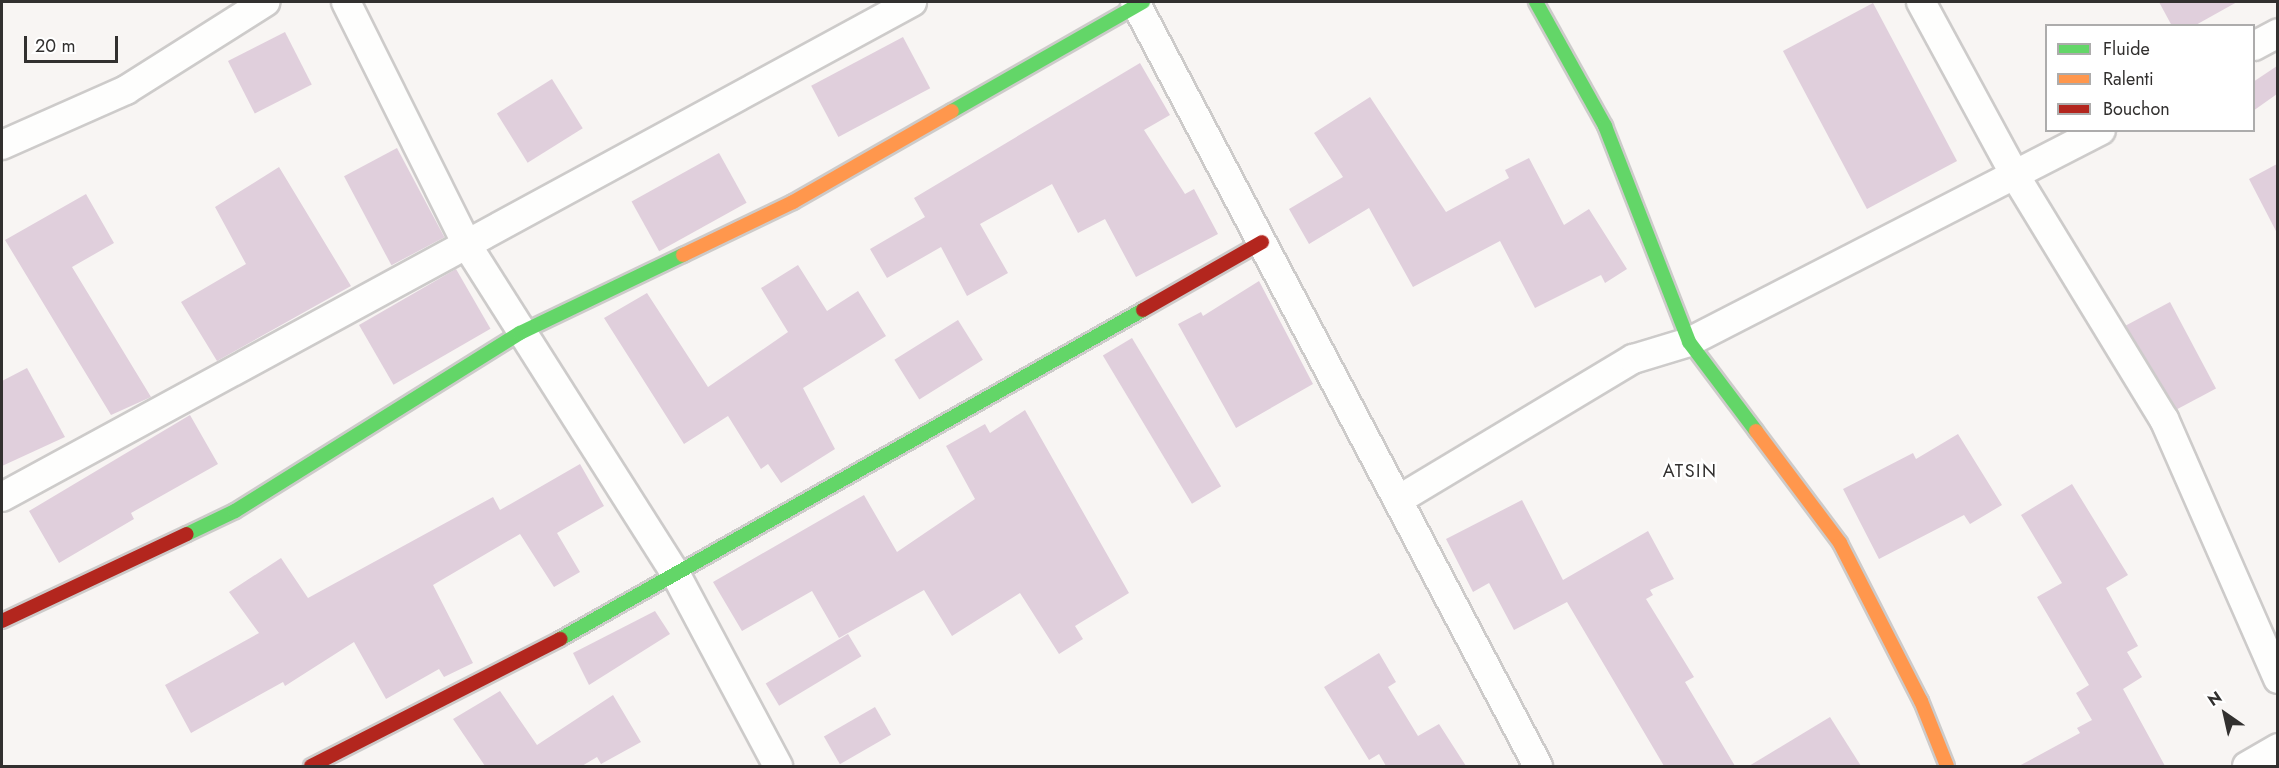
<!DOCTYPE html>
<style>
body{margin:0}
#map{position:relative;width:2279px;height:768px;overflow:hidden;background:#f8f5f3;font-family:Jost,sans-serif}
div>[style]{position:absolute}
.building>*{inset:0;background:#e0cfdc;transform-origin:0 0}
.roads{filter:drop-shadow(2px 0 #cdcbca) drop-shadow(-2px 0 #cdcbca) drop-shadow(0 2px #cdcbca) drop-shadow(0 -2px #cdcbca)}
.street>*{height:28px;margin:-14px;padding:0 14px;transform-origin:14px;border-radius:14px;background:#fefefd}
.fast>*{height:14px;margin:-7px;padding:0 7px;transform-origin:7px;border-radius:7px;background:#63d668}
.slow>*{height:14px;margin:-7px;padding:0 7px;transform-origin:7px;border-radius:7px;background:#ff974d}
.jam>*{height:14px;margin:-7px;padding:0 7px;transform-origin:7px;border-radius:7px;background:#b3261e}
span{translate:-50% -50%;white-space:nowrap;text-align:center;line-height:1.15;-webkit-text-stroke:4.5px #fff;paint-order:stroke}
.neighbourhood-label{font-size:18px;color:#32302f;letter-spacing:1.5px}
.frame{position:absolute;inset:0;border:3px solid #32302f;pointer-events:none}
.legend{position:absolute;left:2045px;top:24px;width:210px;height:108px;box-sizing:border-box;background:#fff;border:2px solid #adacac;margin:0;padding:8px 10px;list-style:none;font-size:18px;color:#32302f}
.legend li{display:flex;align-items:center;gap:12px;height:30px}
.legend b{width:30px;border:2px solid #adacac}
.north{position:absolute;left:2195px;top:684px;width:60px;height:60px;-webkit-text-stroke:4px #fff;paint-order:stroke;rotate:326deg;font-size:16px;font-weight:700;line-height:24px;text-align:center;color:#32302f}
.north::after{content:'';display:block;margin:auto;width:21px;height:27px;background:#32302f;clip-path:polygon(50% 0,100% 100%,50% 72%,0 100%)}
.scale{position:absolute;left:24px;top:36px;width:94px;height:27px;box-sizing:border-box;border:3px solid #32302f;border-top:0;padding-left:8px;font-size:18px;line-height:21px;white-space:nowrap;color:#32302f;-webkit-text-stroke:4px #fff;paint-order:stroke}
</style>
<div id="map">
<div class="building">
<div style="clip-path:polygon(2159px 2px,2237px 2px,2194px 26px,2172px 26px)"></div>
<div style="left:1873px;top:3px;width:179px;height:102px;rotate:62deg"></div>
<div style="left:285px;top:32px;width:59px;height:64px;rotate:63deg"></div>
<div style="left:903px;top:37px;width:58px;height:104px;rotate:62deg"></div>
<div style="clip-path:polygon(1140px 63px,1170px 115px,1144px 130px,1185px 194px,1194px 189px,1218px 234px,1136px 277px,1105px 219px,1078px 233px,1052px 184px,980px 224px,1008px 273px,967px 296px,941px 247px,887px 278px,870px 249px,925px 217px,914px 198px)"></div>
<div style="clip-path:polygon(2277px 66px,2277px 94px,2253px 111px,2253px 82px)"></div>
<div style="left:552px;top:79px;width:58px;height:65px;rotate:58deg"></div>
<div style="clip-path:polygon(1370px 97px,1446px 212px,1509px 178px,1505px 170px,1529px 158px,1564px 225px,1589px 209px,1627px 269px,1605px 283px,1601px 275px,1535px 308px,1500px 241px,1413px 287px,1369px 208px,1309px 244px,1289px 209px,1343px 177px,1314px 133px)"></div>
<div style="left:397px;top:148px;width:101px;height:60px;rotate:62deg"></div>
<div style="left:719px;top:153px;width:57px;height:100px;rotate:61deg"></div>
<div style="clip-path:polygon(2277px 164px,2277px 233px,2249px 179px)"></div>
<div style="clip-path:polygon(279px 167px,351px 286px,217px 361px,181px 302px,246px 264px,215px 207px)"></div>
<div style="clip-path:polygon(86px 194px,114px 243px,72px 267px,151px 397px,111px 415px,5px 240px)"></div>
<div style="clip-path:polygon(798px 265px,827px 311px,858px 291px,886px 336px,803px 388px,835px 449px,781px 483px,768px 464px,761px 469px,728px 416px,684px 444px,604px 318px,647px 293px,708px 387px,788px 332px,761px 288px)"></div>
<div style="left:456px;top:269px;width:69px;height:112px;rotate:60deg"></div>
<div style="clip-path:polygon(1259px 281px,1313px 384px,1236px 428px,1178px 324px,1201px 312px,1203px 316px)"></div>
<div style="left:2170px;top:302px;width:98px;height:50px;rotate:62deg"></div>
<div style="left:958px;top:320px;width:47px;height:75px;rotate:58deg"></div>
<div style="left:1132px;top:338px;width:173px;height:34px;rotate:59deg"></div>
<div style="clip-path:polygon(27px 368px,65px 437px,2px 466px,2px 381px)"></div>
<div style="clip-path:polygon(1025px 410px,1129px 593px,1075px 626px,1083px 639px,1059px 654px,1020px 593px,952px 636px,924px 590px,839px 638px,812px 591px,742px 631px,713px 582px,864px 495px,897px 552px,975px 499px,946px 446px,985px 424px,990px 433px)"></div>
<div style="clip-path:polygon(190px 415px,218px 464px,131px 513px,134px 519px,59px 563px,29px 511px)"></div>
<div style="clip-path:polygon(1958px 434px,2002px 505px,1970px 524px,1964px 515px,1879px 559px,1843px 489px,1913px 453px,1916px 459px)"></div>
<div style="clip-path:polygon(580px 464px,604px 506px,557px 533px,580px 572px,554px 587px,520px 534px,433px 585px,473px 663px,444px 677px,439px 669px,386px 699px,354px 642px,285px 686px,283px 682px,191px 733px,165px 685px,259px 633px,229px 592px,281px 558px,308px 598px,493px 497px,500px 510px)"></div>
<div style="clip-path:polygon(2072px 484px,2128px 575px,2106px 588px,2138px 646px,2127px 652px,2142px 677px,2123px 689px,2165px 766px,2019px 766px,2080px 733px,2077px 728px,2092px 720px,2076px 693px,2089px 685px,2037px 597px,2062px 583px,2021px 515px)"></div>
<div style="clip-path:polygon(1522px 500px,1563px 580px,1648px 531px,1674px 579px,1650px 590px,1653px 595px,1646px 599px,1694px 677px,1685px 682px,1735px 766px,1664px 766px,1567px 602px,1514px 630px,1489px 583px,1473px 592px,1446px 539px)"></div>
<div style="clip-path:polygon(655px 611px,670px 634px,589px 685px,573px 653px)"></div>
<div style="left:848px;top:634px;width:26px;height:96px;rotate:59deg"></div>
<div style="clip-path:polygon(1379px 653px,1396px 682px,1388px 687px,1418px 736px,1439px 724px,1466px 766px,1386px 766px,1379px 754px,1369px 760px,1324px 687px)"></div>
<div style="clip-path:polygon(500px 691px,537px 745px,613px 695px,641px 742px,601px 764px,597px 757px,582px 766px,485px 766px,453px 719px)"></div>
<div style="left:875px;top:707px;width:32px;height:59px;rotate:60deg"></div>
<div style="clip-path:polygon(1830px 717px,1861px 766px,1749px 766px)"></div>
</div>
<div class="roads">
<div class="street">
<div style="left:346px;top:2px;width:271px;rotate:63.5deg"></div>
<div style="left:467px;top:245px;width:388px;rotate:57.6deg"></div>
<div style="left:675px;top:573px;width:219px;rotate:61.9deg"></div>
<div style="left:1135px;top:2px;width:864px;rotate:62.19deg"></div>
<div style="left:1921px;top:2px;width:199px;rotate:61.5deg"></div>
<div style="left:2016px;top:177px;width:284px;rotate:58.6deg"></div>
<div style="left:2164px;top:419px;width:284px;rotate:66.3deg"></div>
<div style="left:2254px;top:46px;width:27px;rotate:-28deg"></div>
<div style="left:2px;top:145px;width:136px;rotate:-23.9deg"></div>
<div style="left:126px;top:90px;width:165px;rotate:-32.3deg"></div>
<div style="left:2px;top:497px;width:1036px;rotate:-28.54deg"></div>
<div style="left:1398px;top:500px;width:274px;rotate:-31deg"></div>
<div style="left:1633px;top:359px;width:59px;rotate:-16.9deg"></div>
<div style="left:1689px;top:342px;width:463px;rotate:-27.2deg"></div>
<div style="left:2247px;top:766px;width:36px;rotate:-30deg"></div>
</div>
<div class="fast">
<div style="left:1536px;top:2px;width:142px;rotate:60.9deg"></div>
<div style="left:1605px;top:126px;width:232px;rotate:68.7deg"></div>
<div style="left:1689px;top:342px;width:111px;rotate:53deg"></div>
<div style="left:952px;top:111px;width:220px;rotate:-29.7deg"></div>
<div style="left:187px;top:534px;width:53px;rotate:-25.6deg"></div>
<div style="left:235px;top:511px;width:336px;rotate:-32deg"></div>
<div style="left:520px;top:333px;width:181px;rotate:-25.6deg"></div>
<div style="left:560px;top:639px;width:669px;rotate:-29.44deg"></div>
</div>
<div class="slow">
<div style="left:683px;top:255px;width:122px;rotate:-25.7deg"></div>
<div style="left:793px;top:202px;width:183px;rotate:-29.8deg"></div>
<div style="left:1756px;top:431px;width:140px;rotate:53.1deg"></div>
<div style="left:1840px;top:543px;width:178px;rotate:62.9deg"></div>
<div style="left:1921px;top:701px;width:70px;rotate:68.2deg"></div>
</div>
<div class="jam">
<div style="left:1143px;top:310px;width:137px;rotate:-29.7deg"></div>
<div style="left:2px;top:621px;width:204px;rotate:-25.2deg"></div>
<div style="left:311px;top:766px;width:280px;rotate:-27deg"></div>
</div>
</div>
<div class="neighbourhood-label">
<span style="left:1690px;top:471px">ATSIN</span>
</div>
<div class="frame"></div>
<ul class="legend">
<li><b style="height:8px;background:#63d668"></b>Fluide</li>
<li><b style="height:8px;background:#ff974d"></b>Ralenti</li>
<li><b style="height:8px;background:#b3261e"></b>Bouchon</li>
</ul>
<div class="north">N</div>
<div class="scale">20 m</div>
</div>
